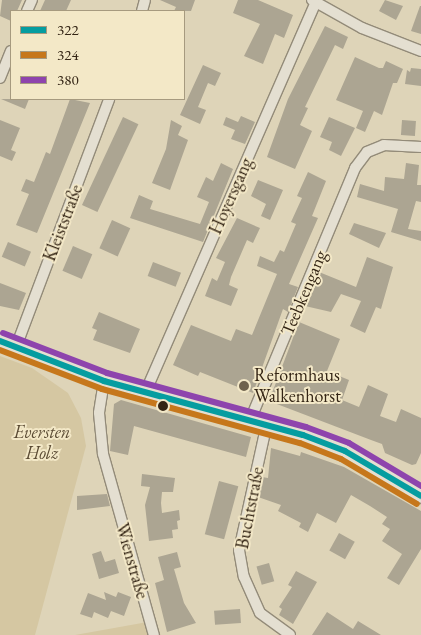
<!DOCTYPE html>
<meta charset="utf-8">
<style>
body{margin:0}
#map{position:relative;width:421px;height:635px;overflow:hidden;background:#ded4b8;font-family:"EB Garamond",serif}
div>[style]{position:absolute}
.green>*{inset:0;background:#d5c7a2}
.building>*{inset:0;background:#aca592;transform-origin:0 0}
.roads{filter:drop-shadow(1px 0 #938b79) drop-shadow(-1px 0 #938b79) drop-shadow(0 1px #938b79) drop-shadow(0 -1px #938b79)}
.street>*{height:10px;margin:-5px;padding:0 5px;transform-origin:5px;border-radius:5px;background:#e4dfd1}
.secondary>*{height:14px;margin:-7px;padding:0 7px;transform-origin:7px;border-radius:7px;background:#e4dfd1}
.bus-1>*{height:6px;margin:-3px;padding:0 3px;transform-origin:3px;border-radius:3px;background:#059da0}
.bus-2>*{height:6px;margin:-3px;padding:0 3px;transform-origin:3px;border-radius:3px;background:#c6771b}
.bus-3>*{height:6px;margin:-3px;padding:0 3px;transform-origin:3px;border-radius:3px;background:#8e44ad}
.dots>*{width:14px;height:14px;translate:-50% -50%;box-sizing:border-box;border:2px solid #f3e8c7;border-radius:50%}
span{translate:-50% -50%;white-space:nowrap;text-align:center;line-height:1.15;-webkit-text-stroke:4px #f3e8c7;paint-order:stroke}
.street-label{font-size:18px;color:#332414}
.poi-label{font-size:18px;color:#332414}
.left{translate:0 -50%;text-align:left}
.park-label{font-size:18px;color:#5a4a33;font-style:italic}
.legend{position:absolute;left:10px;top:10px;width:175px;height:90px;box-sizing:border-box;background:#f3e8c7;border:1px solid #a69a7f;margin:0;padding:6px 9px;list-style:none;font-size:15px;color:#332414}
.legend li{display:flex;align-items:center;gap:10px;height:25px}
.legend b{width:25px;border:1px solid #a69a7f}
</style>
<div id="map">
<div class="green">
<div style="clip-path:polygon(0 356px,32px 368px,68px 393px,81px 418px,86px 446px,35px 635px,0 635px)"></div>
<div style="clip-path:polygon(149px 620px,154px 635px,75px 635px,142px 623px)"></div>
</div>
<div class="building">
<div style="clip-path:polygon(2px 0,22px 0,17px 11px,11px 11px,11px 21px,0 16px)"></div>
<div style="clip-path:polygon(45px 0,71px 0,66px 11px,40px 11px)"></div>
<div style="clip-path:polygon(160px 0,195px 0,191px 11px,174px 11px,176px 7px)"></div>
<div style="clip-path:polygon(238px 0,258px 0,293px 15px,284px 38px,275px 34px,263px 64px,244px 56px,260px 24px,233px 13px)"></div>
<div style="clip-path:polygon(385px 0,403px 6px,396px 20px,379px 11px)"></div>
<div style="clip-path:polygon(420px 6px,421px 6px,421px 34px,411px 31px)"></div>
<div style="clip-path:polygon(325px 26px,348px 37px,343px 49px,335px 45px,305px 107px,308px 108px,300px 125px,312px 131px,295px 169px,267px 157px,288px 99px)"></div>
<div style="clip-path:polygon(355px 57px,379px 68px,383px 68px,386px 61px,403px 69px,397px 83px,393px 83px,382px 115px,374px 111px,365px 132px,356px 128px,363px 111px,336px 100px)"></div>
<div style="clip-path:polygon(203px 65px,221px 73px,215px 86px,208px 83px,198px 107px,206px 110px,200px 124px,180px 115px)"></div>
<div style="clip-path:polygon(411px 68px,421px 69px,421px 86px,405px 84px,407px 70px,410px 72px)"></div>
<div style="clip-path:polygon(1px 99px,29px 99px,25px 109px)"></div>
<div style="clip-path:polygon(70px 99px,90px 103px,37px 233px,16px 225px,29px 194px,21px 191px,26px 179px,34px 182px,46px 152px,50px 154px)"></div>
<div style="clip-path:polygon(241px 116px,255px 122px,245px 144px,231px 139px,235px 130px,223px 125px,226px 117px,238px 122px)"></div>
<div style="left:123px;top:117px;width:17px;height:97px;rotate:25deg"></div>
<div style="clip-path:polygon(329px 117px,355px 128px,341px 156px,329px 150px,332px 142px,320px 137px)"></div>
<div style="clip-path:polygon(0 120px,20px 128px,11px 150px,16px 152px,12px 161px,0 156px)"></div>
<div style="clip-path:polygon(171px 120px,182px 126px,178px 135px,188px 140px,170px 190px,152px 183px,166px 149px)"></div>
<div style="left:402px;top:120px;width:14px;height:15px;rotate:4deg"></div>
<div style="clip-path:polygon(221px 163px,233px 169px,203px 242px,130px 218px,139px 195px,153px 201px,150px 209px,200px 224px,209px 202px,197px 197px,206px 177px,213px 181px)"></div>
<div style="clip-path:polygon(406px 163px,419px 165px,417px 185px,421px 185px,421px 202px,416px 201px,408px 229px,421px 231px,421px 241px,391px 232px,398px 209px,357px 197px,360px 184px,384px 191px,385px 177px,404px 179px)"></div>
<div style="clip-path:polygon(308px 172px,326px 181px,312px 216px,318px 218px,289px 284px,298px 287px,288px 312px,283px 309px,253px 393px,200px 372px,198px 376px,173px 365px,191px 325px,231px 341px,236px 329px,252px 335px,277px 274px,257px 266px,260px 256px,274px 262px,280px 250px,284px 252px,296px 224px,291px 222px,302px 198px,297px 196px)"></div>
<div style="clip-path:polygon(258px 180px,283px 190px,270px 220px,261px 216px,266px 204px,251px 196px)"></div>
<div style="clip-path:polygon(237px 218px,260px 228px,253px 243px,247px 240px,231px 277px,229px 285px,238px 289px,231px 306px,205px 296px,212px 278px,217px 281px,225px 262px,216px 258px)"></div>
<div style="left:112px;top:220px;width:20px;height:31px;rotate:24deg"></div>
<div style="clip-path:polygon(354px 223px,386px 233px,379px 248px,349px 234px)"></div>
<div style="left:8px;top:242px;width:25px;height:16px;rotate:23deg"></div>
<div style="left:73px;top:246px;width:21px;height:27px;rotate:23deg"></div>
<div style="clip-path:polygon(367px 257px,393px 267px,381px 309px,376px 307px,365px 333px,350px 326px,361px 301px,341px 294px,331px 312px,305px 306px,319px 272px,356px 287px)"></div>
<div style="left:153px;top:262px;width:30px;height:15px;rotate:21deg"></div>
<div style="clip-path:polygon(0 283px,26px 293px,19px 310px,0 306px)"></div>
<div style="clip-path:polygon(99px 312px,140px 329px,130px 353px,93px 340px,97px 330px,92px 328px)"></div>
<div style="clip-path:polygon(299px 322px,340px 339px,327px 371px,349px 380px,342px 400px,359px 407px,368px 385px,388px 394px,380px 416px,396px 422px,401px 409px,421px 418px,421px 453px,416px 464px,412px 465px,385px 453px,382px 444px,371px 440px,269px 401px)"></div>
<div style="clip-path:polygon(121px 400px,251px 437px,246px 457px,134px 426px,128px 455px,110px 451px,114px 404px)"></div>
<div style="clip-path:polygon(271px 448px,300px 456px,301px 452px,344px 467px,421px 511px,421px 549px,399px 585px,387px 578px,402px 554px,382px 541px,390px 529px,382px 524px,387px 517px,370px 506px,351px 495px,336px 523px,317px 513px,308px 532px,299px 527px,301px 523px,278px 511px,281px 505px,258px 497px,262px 477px,268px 478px)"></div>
<div style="clip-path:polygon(142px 474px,175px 478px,173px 492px,162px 492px,161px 503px,162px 513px,179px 510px,180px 520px,177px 521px,178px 529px,172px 530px,173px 538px,149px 541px,145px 505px,150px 487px,141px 486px)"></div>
<div style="left:219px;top:481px;width:20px;height:55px;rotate:15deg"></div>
<div style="clip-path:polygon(107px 494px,110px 506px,77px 510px,77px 496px)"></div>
<div style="left:339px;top:533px;width:18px;height:20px;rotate:29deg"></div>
<div style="clip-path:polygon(101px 551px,105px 562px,115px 559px,119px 573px,99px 579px,92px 554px)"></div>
<div style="clip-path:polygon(177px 552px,181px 567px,174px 569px,184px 603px,196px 623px,167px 632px,155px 583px,164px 580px,158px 557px)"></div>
<div style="left:269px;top:563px;width:19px;height:13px;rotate:74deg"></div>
<div style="clip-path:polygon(296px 571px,317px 582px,293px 624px,279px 615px,282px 609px,279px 607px,292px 587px,288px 585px)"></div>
<div style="clip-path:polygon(104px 592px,116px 597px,118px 592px,131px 597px,124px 616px,111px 611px,108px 618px,94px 612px,92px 618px,80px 614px,88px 593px,106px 600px)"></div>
<div style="left:240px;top:609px;width:14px;height:26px;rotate:86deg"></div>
<div style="clip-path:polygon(327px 612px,353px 629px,358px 621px,381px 635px,312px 635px)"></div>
</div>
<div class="roads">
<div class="street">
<div style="left:312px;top:0;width:57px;rotate:29.2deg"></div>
<div style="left:362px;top:28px;width:63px;rotate:21.3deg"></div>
<div style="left:27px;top:11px;width:12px;rotate:-66deg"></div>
<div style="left:142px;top:11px;width:11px;rotate:-75deg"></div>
<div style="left:0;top:78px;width:29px;rotate:-68deg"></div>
<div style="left:16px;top:347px;width:265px;rotate:-69.4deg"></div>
<div style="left:104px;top:381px;width:32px;rotate:99deg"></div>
<div style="left:99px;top:413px;width:41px;rotate:84.4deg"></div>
<div style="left:103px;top:454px;width:188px;rotate:74.3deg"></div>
<div style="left:145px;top:393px;width:429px;rotate:-66.4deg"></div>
<div style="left:251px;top:418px;width:271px;rotate:-67.4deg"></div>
<div style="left:355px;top:168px;width:20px;rotate:-53deg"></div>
<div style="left:367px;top:152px;width:18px;rotate:-22deg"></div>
<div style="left:384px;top:145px;width:37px;rotate:3deg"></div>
<div style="left:267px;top:423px;width:130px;rotate:102.4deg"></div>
<div style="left:239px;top:550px;width:27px;rotate:80deg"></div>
<div style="left:244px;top:577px;width:39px;rotate:66deg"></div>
<div style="left:260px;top:613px;width:37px;rotate:36deg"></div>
</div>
<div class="secondary">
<div style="left:0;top:341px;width:111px;rotate:21deg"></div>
<div style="left:104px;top:381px;width:206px;rotate:15.2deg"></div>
<div style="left:303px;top:435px;width:45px;rotate:20.9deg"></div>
<div style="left:345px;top:451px;width:88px;rotate:30.6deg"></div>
</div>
</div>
<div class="bus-1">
<div style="left:0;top:341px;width:111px;rotate:21deg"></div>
<div style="left:104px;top:381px;width:206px;rotate:15.2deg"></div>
<div style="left:303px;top:435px;width:45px;rotate:20.9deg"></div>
<div style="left:345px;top:451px;width:88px;rotate:30.6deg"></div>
</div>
<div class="bus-2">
<div style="left:0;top:350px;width:109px;rotate:20.9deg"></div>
<div style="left:102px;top:389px;width:205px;rotate:15.3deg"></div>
<div style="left:300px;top:443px;width:44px;rotate:21.3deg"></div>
<div style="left:341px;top:459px;width:88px;rotate:30.6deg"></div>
</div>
<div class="bus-3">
<div style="left:3px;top:333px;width:111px;rotate:21deg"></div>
<div style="left:107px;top:373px;width:206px;rotate:15.2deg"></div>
<div style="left:306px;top:427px;width:46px;rotate:20.4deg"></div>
<div style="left:349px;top:443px;width:84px;rotate:30.8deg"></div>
</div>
<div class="dots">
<div style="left:244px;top:386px;background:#6f624d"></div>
<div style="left:163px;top:406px;background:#332414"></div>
</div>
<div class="street-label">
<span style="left:231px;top:196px;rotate:-66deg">Hoyersgang</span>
<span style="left:63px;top:223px;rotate:-69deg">Kleiststraße</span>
<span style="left:304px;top:293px;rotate:-67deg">Teebkengang</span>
<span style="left:250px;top:508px;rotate:-79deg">Buchtstraße</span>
<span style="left:132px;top:561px;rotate:74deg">Wienstraße</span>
</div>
<div class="poi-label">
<span class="left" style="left:254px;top:386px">Reformhaus<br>Walkenhorst</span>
</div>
<div class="park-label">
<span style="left:42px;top:443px">Eversten<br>Holz</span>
</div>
<ul class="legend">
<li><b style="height:6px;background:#059da0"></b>322</li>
<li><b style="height:6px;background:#c6771b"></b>324</li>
<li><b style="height:6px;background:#8e44ad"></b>380</li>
</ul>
</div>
